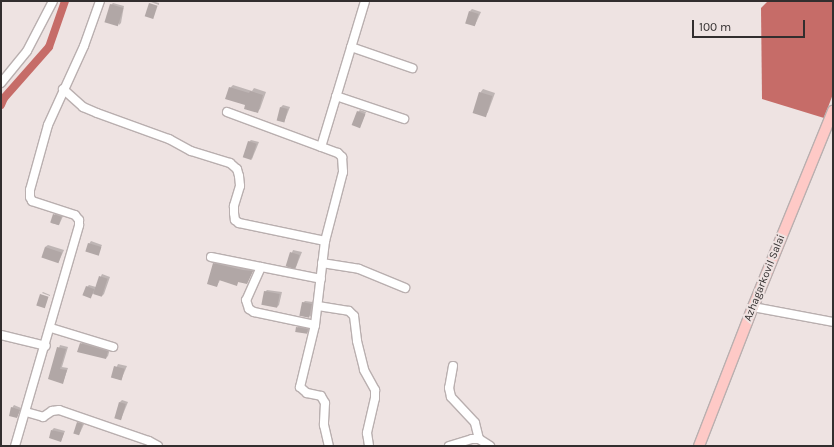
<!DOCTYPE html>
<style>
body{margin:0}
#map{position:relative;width:834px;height:447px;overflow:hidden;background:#eee3e2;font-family:Karla,sans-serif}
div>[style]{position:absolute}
.water>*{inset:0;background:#c66c68}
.shadow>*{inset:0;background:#0003}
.canal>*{height:8px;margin:-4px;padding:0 4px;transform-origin:4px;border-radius:4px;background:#c66c68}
.building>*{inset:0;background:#b1a7a6;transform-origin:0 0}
.roads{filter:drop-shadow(1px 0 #b9afaf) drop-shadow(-1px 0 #b9afaf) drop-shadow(0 1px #b9afaf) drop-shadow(0 -1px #b9afaf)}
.minor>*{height:8px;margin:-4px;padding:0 4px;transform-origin:4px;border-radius:4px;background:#fff}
.major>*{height:10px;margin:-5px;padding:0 5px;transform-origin:5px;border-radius:5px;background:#fec9c6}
span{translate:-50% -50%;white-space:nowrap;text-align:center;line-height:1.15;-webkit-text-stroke:4px #eee3e2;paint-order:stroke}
.street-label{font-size:11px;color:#322e2e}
.frame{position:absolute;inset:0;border:2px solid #322e2e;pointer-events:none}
.scale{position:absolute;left:692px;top:20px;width:113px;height:18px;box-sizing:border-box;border:2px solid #322e2e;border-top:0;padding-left:5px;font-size:12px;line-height:14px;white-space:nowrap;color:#322e2e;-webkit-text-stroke:3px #eee3e2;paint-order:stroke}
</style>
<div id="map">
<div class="water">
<div style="clip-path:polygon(768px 1px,833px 1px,833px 94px,824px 118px,762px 99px,761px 8px)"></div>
</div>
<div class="shadow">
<div style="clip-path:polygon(152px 1px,159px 3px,159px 5px,151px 2px)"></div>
<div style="clip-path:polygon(113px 3px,124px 6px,121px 23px,119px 25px,111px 5px)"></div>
<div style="clip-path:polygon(472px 9px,481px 12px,475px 25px,470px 11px)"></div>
<div style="clip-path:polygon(233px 85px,252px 91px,254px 88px,266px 92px,260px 109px,257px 112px,246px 105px,230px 88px)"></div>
<div style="clip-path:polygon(483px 89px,495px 93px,488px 112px,485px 116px,480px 93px)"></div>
<div style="clip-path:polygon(283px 105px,290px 107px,284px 122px,281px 107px)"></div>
<div style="clip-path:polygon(360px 110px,366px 112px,360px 127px,358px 112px)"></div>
<div style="clip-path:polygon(251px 140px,259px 142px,252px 159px,249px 142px)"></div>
<div style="clip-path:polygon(56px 212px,64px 214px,59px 225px,51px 223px)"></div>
<div style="clip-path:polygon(91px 241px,102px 245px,98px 254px,89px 244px)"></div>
<div style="clip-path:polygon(48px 245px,64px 250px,59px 261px,45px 247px)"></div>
<div style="clip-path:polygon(293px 250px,302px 252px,296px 267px,287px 265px)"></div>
<div style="clip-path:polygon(216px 262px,254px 269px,247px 283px,239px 281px,237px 284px,220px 280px,217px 286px,214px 264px)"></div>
<div style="clip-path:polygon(102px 274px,110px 277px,104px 294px,102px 296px,93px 293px,90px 298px,87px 287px,89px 285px,96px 287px)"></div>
<div style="clip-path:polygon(267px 290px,282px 292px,279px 305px,277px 307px,265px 292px)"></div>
<div style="clip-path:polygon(43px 292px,50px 295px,50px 296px,42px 293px)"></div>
<div style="clip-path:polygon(305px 301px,313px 302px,312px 315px,310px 317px,303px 303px)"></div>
<div style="clip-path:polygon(299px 325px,310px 327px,309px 331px,307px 333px,296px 331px)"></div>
<div style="clip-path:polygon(83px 341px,110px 349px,108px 356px,106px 358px,78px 351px)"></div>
<div style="clip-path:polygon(60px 345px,68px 347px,62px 367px,68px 368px,63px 382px,49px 378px)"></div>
<div style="clip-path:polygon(118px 364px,127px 366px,121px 380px,112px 377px)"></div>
<div style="clip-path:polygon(122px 400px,128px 402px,121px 419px,120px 402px)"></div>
<div style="clip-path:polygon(14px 405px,21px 408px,17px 417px,12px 408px)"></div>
<div style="clip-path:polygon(80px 421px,85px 422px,79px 435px,78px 423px)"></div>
<div style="clip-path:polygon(54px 428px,65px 431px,61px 441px,52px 430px)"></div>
</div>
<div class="canal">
<div style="left:1px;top:105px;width:8px;rotate:-67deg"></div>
<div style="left:4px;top:98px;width:68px;rotate:-48.6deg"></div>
<div style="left:49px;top:47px;width:49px;rotate:-70.8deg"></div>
</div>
<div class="building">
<div style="left:149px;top:3px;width:9px;height:14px;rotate:18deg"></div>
<div style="left:110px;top:4px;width:14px;height:19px;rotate:17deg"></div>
<div style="left:469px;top:11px;width:10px;height:13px;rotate:17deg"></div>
<div style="clip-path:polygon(229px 87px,249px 93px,250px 91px,263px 95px,258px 113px,244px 109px,245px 105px,225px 99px)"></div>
<div style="left:479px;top:92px;width:14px;height:22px;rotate:17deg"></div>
<div style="left:280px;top:107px;width:8px;height:14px;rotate:14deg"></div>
<div style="left:357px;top:111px;width:9px;height:15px;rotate:21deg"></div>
<div style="left:248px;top:141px;width:9px;height:17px;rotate:18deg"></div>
<div style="left:53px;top:214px;width:9px;height:9px;rotate:18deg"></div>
<div style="left:88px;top:243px;width:14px;height:9px;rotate:17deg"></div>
<div style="left:45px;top:247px;width:18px;height:11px;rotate:19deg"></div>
<div style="left:290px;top:252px;width:10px;height:15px;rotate:17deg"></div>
<div style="clip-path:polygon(213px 263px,243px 270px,253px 271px,247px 284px,238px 282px,237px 286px,219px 280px,217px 287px,207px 284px)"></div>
<div style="left:99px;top:276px;width:9px;height:19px;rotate:18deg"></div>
<div style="left:86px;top:286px;width:9px;height:10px;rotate:21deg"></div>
<div style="left:264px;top:291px;width:16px;height:14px;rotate:11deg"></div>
<div style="left:40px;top:294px;width:9px;height:12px;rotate:18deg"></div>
<div style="left:302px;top:302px;width:10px;height:14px;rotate:11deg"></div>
<div style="left:296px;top:327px;width:12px;height:5px;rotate:9deg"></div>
<div style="clip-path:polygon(80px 343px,108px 351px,106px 359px,77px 352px)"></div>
<div style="clip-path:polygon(57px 347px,66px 349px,60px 369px,67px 370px,63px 384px,48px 379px)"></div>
<div style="left:114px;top:366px;width:11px;height:12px;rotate:15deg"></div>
<div style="left:119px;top:402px;width:7px;height:17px;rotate:16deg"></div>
<div style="clip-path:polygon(11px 407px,20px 410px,17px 418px,9px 416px)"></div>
<div style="left:77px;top:422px;width:6px;height:12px;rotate:18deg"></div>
<div style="clip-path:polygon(51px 430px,64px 433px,61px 442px,49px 438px)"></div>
</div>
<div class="roads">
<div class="minor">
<div style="left:351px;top:47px;width:65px;rotate:19deg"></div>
<div style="left:1px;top:83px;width:41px;rotate:-50.9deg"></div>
<div style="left:27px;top:51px;width:56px;rotate:-62.5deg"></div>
<div style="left:63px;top:89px;width:27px;rotate:42deg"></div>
<div style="left:83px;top:107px;width:15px;rotate:23deg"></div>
<div style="left:97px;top:113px;width:77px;rotate:19.9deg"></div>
<div style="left:169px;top:139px;width:25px;rotate:29deg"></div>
<div style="left:191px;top:151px;width:41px;rotate:17.1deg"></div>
<div style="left:230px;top:163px;width:9px;rotate:41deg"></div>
<div style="left:237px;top:169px;width:7px;rotate:74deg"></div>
<div style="left:239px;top:176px;width:10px;rotate:84deg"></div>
<div style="left:240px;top:186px;width:21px;rotate:107deg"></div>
<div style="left:234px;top:206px;width:7px;rotate:90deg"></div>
<div style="left:234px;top:213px;width:7px;rotate:82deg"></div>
<div style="left:235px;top:220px;width:5px;rotate:37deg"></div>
<div style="left:239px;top:223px;width:88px;rotate:11.8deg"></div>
<div style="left:336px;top:96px;width:72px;rotate:18.7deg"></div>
<div style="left:227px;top:112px;width:118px;rotate:20.3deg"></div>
<div style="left:338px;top:153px;width:6px;rotate:45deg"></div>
<div style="left:342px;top:157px;width:15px;rotate:86deg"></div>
<div style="left:343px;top:172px;width:71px;rotate:104.6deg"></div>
<div style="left:325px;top:241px;width:85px;rotate:96.8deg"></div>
<div style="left:315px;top:325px;width:64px;rotate:103.6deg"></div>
<div style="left:300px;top:387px;width:9px;rotate:41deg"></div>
<div style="left:307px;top:393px;width:14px;rotate:12deg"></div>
<div style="left:321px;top:396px;width:8px;rotate:60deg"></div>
<div style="left:325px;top:403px;width:22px;rotate:93deg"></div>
<div style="left:324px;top:425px;width:22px;rotate:77deg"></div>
<div style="left:321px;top:147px;width:152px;rotate:-73.2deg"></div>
<div style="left:211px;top:257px;width:112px;rotate:11.3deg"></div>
<div style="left:322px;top:263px;width:37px;rotate:9deg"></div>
<div style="left:359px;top:269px;width:50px;rotate:22.4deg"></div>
<div style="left:261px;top:267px;width:36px;rotate:114deg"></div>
<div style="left:246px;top:300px;width:9px;rotate:72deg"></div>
<div style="left:249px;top:309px;width:6px;rotate:31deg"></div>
<div style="left:254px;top:312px;width:62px;rotate:12deg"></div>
<div style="left:318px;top:306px;width:31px;rotate:9deg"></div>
<div style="left:349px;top:311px;width:7px;rotate:45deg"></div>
<div style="left:354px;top:316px;width:25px;rotate:83deg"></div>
<div style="left:357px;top:341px;width:30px;rotate:76deg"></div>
<div style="left:364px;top:370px;width:23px;rotate:61deg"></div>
<div style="left:375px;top:390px;width:8px;rotate:90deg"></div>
<div style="left:375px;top:398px;width:36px;rotate:103deg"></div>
<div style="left:367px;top:433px;width:13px;rotate:81deg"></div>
<div style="left:753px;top:307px;width:81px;rotate:10.6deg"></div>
<div style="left:51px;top:328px;width:65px;rotate:17deg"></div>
<div style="left:1px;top:335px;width:46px;rotate:13.7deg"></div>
<div style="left:453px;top:366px;width:22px;rotate:100deg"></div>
<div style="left:449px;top:388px;width:9px;rotate:77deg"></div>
<div style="left:451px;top:397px;width:35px;rotate:47deg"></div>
<div style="left:475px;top:423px;width:16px;rotate:76deg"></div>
<div style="left:26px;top:412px;width:18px;rotate:16deg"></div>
<div style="left:43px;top:417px;width:11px;rotate:-34deg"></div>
<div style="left:52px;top:411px;width:7px;rotate:-8deg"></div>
<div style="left:59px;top:410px;width:95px;rotate:19deg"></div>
<div style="left:149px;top:441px;width:10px;rotate:29deg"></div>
<div style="left:15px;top:446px;width:230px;rotate:-73.8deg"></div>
<div style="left:79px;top:225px;width:5px;rotate:-90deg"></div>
<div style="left:79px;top:220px;width:6px;rotate:-129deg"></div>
<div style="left:75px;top:215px;width:45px;rotate:-162deg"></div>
<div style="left:32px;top:201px;width:4px;rotate:-117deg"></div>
<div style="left:30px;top:197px;width:7px;rotate:-90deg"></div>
<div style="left:30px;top:190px;width:67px;rotate:-74.5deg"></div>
<div style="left:48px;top:125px;width:87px;rotate:-65.5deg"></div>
<div style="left:84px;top:46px;width:48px;rotate:-70.4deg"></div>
<div style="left:449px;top:446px;width:24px;rotate:-17deg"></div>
<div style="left:472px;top:439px;width:7px"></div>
<div style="left:479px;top:439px;width:13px;rotate:32deg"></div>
</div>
<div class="major">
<div style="left:699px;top:446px;width:149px;rotate:-68.8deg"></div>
<div style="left:753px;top:307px;width:212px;rotate:-67.8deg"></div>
</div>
</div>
<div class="street-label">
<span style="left:765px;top:278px;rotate:-68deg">Azhagarkovil Salai</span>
</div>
<div class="frame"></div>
<div class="scale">100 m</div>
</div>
